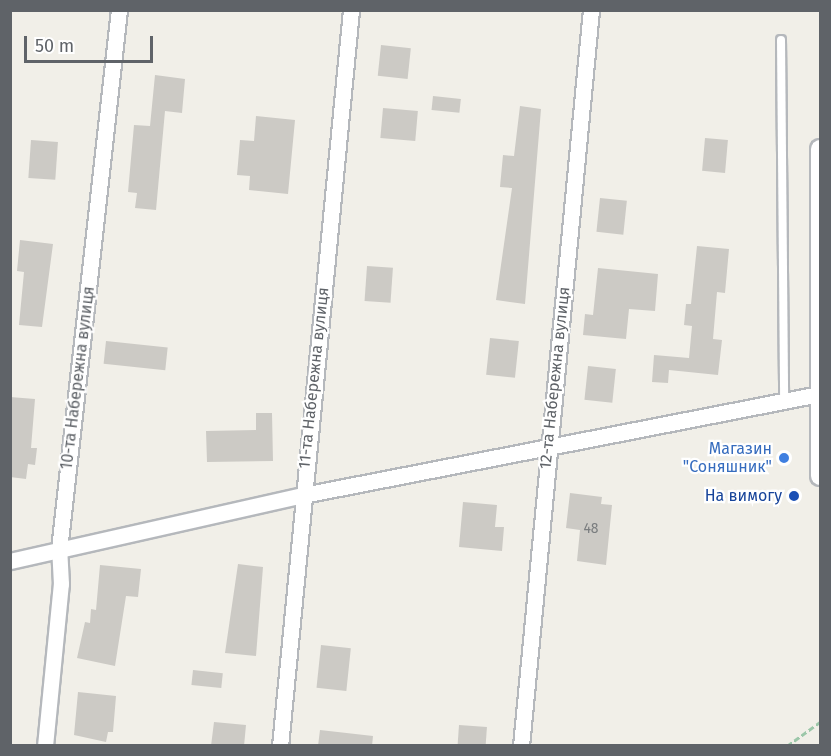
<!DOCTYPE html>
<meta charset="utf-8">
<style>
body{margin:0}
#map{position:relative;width:831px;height:756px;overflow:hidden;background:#f1efe8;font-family:"Fira Sans",sans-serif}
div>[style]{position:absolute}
.building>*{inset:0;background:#cccac5;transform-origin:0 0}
.path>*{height:3px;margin-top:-1.5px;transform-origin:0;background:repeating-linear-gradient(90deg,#9cc7a9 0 6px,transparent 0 9px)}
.roads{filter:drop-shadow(2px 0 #b5b8bc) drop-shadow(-2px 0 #b5b8bc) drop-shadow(0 2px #b5b8bc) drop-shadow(0 -2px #b5b8bc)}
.service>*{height:8px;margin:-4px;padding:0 4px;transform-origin:4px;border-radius:4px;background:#fff}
.minor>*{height:15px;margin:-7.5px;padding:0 7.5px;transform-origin:7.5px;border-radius:7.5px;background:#fff}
.tertiary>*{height:18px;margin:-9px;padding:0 9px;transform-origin:9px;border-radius:9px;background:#fff}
.dots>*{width:16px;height:16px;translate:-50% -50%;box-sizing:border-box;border:3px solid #fff;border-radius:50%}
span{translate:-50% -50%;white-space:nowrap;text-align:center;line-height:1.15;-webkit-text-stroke:4.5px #fff;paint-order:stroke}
.number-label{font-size:14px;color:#7a7d7f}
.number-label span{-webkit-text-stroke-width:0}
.street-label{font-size:16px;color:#5f6368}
.shop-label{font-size:16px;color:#366cbe}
.right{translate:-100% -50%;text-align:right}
.transit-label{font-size:16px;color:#164399}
.frame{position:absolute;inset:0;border:12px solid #5f6368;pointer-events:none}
.scale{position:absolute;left:24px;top:36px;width:129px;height:27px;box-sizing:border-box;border:3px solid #5f6368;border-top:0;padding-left:8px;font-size:18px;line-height:21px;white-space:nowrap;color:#5f6368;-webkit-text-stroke:4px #fff;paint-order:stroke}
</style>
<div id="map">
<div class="building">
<div style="left:381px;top:45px;width:30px;height:31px;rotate:6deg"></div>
<div style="clip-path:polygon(155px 75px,185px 79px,182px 113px,165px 111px,156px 210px,135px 208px,137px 193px,128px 192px,134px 125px,150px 126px)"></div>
<div style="left:433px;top:96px;width:28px;height:14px;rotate:6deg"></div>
<div style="clip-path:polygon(520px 106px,541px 109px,525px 304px,496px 300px,512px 188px,500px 187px,503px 155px,514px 156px)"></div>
<div style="left:383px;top:108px;width:35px;height:30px;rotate:5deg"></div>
<div style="clip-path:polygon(256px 116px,295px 120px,288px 194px,249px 190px,250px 176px,237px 175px,240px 140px,254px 141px)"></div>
<div style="left:705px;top:138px;width:23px;height:33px;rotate:5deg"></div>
<div style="left:31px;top:140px;width:27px;height:38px;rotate:4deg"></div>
<div style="left:600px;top:198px;width:27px;height:34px;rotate:6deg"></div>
<div style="clip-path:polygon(20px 240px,53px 244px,42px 327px,19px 325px,24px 272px,17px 271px)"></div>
<div style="clip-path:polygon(697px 246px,729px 249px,725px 293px,717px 292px,713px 339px,722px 340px,718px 375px,669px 370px,668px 383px,652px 382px,654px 355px,689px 358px,692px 326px,684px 325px,686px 304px,691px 304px)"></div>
<div style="left:367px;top:266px;width:26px;height:35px;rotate:4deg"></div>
<div style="clip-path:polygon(598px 268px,658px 274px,655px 311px,629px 309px,626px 339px,583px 335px,585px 314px,593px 315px)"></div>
<div style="left:490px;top:338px;width:29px;height:37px;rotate:6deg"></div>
<div style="left:106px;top:341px;width:62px;height:23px;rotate:6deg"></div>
<div style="left:588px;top:366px;width:28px;height:34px;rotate:6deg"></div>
<div style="clip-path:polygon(10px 397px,35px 399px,31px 448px,37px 448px,35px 465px,28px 464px,26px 479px,10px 477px)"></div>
<div style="clip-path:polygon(256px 413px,272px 413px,273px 461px,207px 462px,206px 431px,256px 430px)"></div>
<div style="clip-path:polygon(570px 493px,602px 497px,601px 504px,612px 505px,606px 565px,577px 561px,580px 530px,566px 528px)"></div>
<div style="clip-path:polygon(463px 502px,497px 505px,495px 527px,504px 527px,502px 551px,459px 547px)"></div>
<div style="clip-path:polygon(238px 564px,263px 567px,256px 656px,225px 653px)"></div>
<div style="clip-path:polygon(100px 565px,141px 569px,138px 597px,126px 596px,115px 666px,77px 658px,85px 622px,90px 623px,91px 609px,96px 610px)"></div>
<div style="left:321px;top:645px;width:30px;height:43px;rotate:6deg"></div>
<div style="left:193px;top:670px;width:30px;height:15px;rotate:6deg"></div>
<div style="clip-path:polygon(78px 692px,116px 696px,113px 732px,108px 732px,106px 742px,74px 735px)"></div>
<div style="clip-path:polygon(214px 722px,246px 725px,244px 746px,211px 746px)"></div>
<div style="left:459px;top:725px;width:28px;height:21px;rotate:4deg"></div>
<div style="clip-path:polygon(320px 730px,373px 736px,372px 746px,318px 746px)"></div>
</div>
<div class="path">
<div style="left:787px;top:746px;width:41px;rotate:-36deg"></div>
</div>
<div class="roads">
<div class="service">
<div style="left:781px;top:40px;width:361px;rotate:89.5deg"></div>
</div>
<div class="minor">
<div style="left:10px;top:561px;width:300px;rotate:-12.7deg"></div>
<div style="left:303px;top:495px;width:526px;rotate:-11.07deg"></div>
<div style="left:45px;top:746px;width:163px;rotate:-84.4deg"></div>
<div style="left:61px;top:584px;width:34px;rotate:-93deg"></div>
<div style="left:59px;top:550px;width:543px;rotate:-83.66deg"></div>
<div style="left:280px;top:746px;width:739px;rotate:-84.49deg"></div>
<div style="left:521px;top:746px;width:739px;rotate:-84.57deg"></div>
</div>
<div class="tertiary">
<div style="left:820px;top:149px;width:327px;rotate:90deg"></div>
</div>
</div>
<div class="dots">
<div style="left:784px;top:458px;background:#3f7fe0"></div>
<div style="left:794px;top:496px;background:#1a4fb4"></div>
</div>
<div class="number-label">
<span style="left:591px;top:529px">48</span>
</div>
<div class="street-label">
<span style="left:78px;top:378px;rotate:-83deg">10-та Набережна вулиця</span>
<span style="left:314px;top:378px;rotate:-84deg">11-та Набережна вулиця</span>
<span style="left:555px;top:378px;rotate:-84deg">12-та Набережна вулиця</span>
</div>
<div class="shop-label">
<span class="right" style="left:772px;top:458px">Магазин<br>"Соняшник"</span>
</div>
<div class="transit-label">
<span class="right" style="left:782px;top:496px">На вимогу</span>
</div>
<div class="frame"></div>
<div class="scale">50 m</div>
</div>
